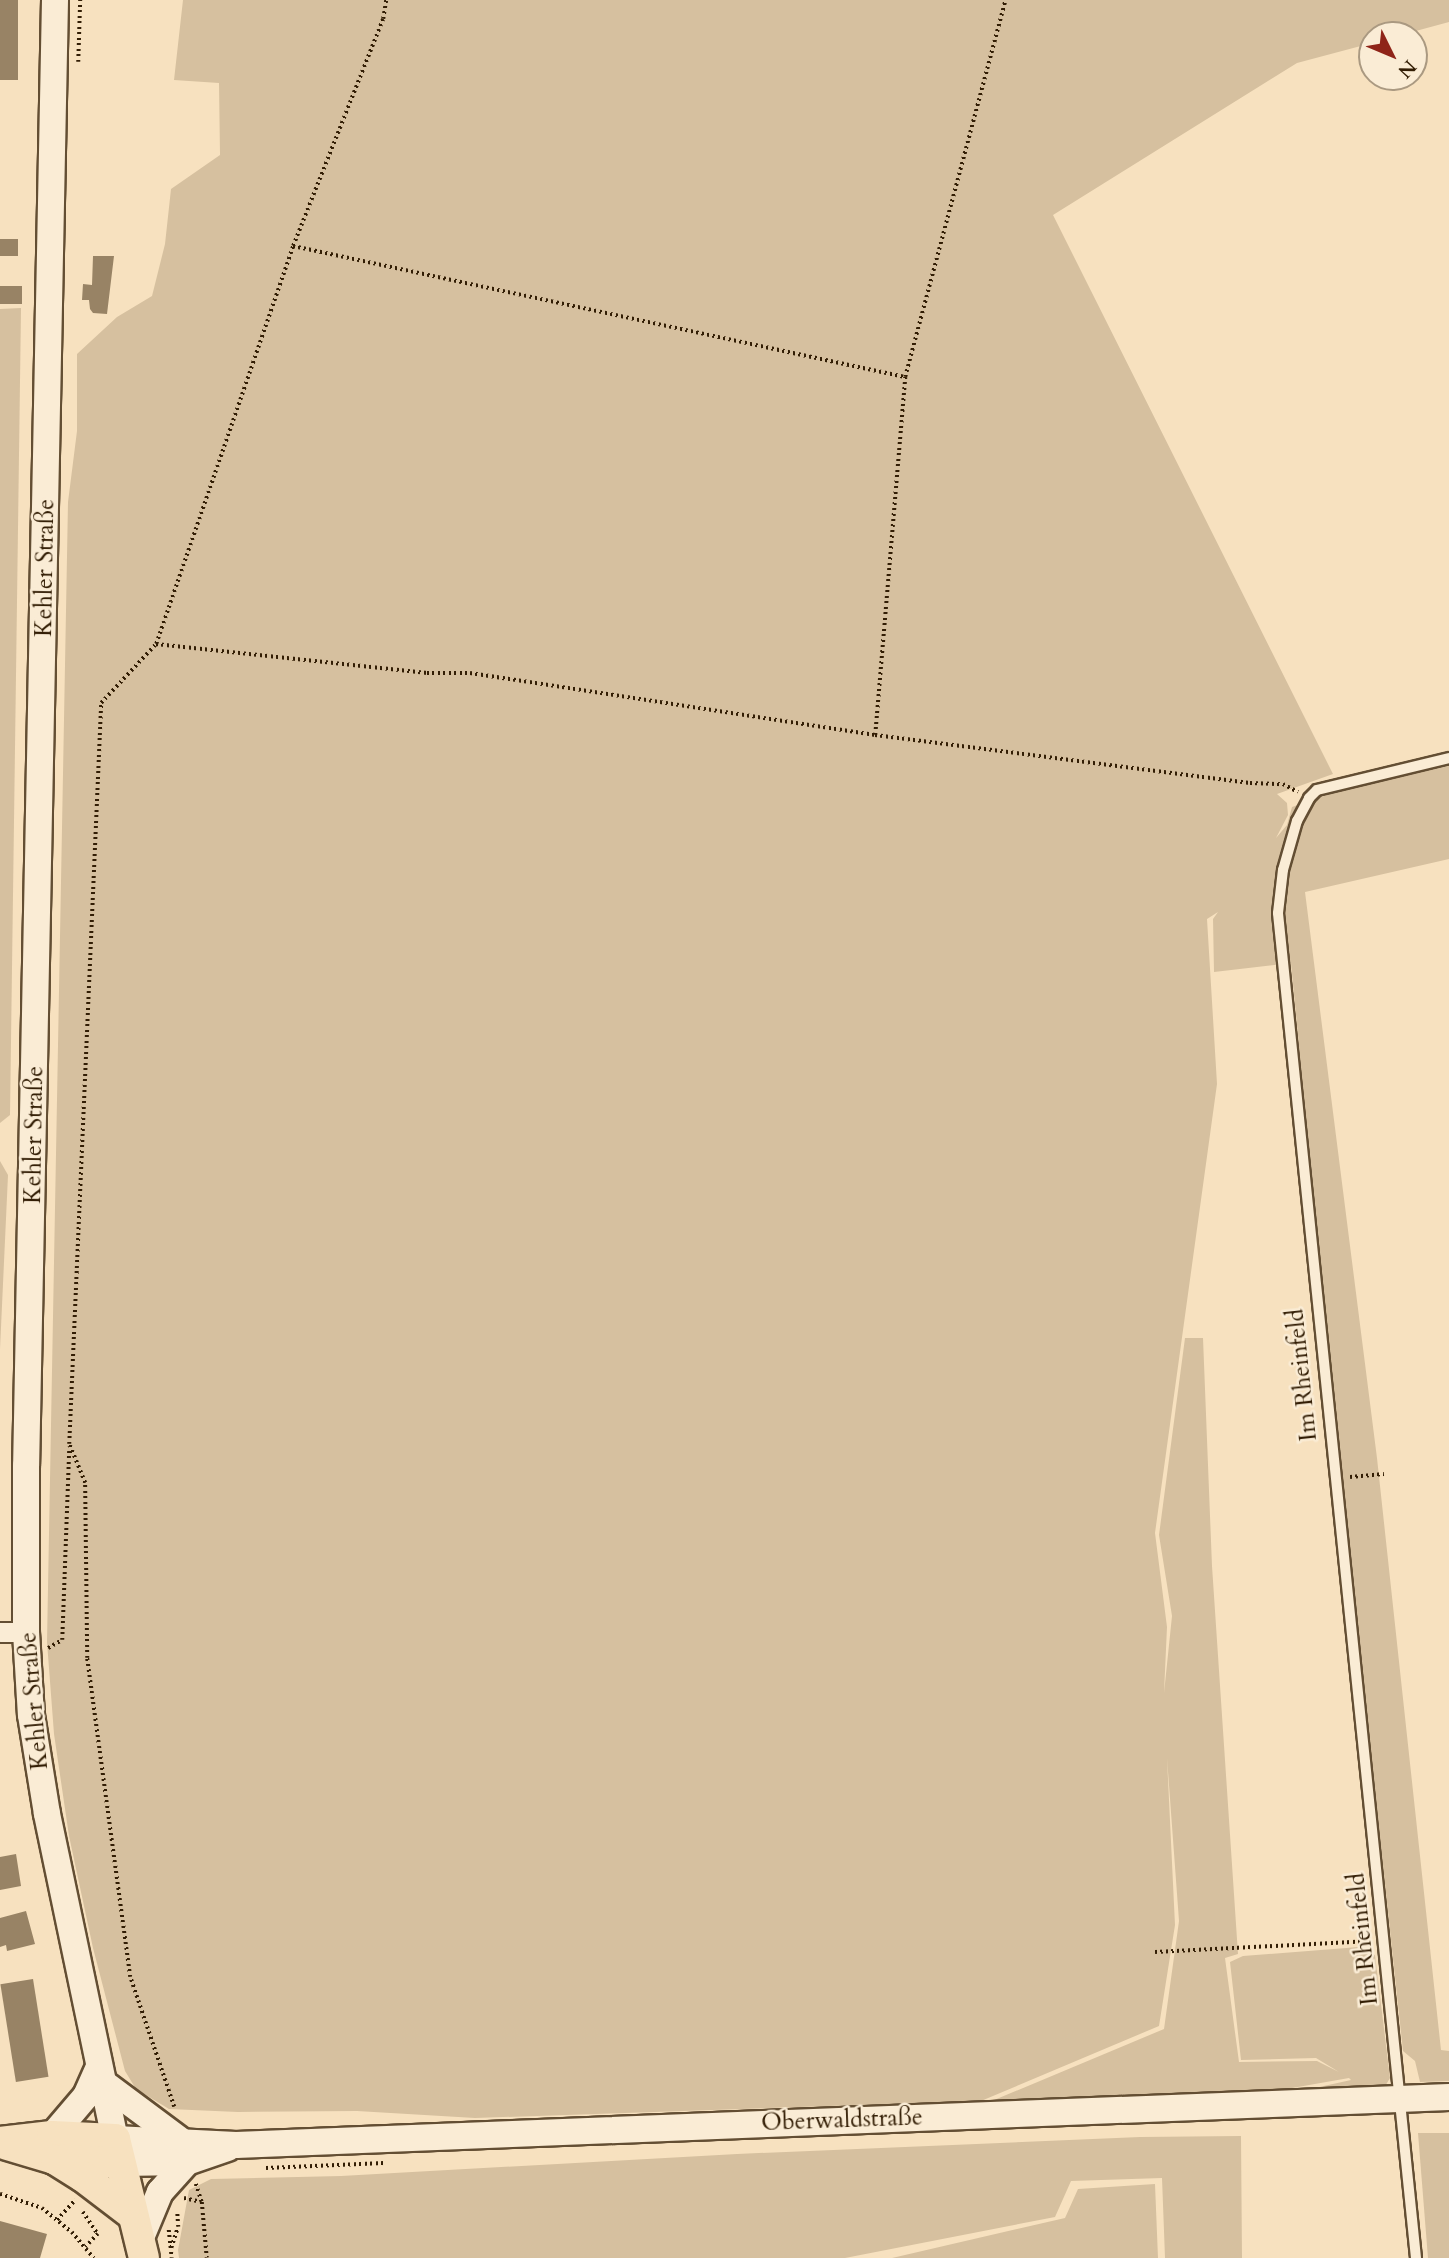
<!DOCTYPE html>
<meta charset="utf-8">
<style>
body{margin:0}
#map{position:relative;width:1449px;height:2258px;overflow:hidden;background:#f7e1bf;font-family:Cardo,serif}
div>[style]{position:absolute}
.green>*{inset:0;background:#d6c09f}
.building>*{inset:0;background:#988365;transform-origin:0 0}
.path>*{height:3.5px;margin-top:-1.75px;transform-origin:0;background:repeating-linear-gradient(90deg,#321d04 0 2px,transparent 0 5.5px)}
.roads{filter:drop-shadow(2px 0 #634e33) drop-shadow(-2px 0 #634e33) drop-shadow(0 2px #634e33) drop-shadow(0 -2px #634e33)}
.lane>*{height:10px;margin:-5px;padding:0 5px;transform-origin:5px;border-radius:5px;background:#faecd5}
.street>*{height:19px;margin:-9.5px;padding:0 9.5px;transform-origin:9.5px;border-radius:9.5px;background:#faecd5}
.secondary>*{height:26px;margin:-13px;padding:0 13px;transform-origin:13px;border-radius:13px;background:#faecd5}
.primary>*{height:30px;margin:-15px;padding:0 15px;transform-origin:15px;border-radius:15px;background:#f7e1bf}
span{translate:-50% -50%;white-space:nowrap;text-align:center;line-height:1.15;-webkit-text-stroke:5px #faecd5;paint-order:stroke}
.street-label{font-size:24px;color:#321d04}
.north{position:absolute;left:1358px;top:21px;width:70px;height:70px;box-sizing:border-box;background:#faecd5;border:2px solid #aa9981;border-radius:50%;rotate:133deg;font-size:19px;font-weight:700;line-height:28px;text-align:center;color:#321d04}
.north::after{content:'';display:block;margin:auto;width:24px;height:32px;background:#8f2418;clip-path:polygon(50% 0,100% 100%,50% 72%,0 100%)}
</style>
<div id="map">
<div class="green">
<div style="clip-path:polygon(183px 0,1449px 0,1449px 22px,1401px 35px,1372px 35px,1372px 43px,1297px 63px,1053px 215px,1333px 774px,1277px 794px,1287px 803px,1288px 815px,1276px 838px,1287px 825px,1292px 807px,1339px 791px,1449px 766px,1449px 859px,1305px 892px,1377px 1458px,1441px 2050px,1449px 2051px,1449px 2081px,1420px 2082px,1415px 2061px,1403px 2051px,1299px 1083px,1299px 1045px,1291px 963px,1214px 972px,1213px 919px,1218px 912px,1207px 919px,1217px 1084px,1155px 1533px,1167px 1627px,1164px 1693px,1172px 1616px,1159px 1535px,1185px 1338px,1203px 1338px,1212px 1566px,1238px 1954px,1225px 1958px,1239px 2062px,1317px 2061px,1339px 2072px,1316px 2058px,1241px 2060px,1230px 1962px,1243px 1956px,1359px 1947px,1375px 1955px,1390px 2078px,1384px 2088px,1292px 2093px,1351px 2080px,1349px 2078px,1275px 2091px,987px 2103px,1164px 2029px,1179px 1921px,1167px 1758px,1175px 1925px,1159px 2026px,981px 2101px,475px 2118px,357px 2111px,238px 2112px,169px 2109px,136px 2089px,125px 2071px,93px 1948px,69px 1836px,54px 1734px,47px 1642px,68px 502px,77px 431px,77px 354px,117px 317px,152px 296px,165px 244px,171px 189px,220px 155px,219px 83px,174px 80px)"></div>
<div style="clip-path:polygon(21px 308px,10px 1115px,0 1123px,0 309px)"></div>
<div style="clip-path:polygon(0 1161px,8px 1175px,0 1349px)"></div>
<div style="clip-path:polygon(1418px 2133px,1449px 2133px,1449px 2258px,1428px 2258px)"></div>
<div style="clip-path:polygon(1241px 2136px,1242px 2258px,1165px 2258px,1162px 2178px,1071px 2181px,1055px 2217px,845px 2258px,179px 2258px,178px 2250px,189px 2190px,211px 2179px,341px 2176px,737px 2154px,1140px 2137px)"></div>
<div style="clip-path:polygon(1155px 2184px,1158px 2258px,892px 2258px,1065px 2218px,1078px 2189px)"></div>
</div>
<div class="building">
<div style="left:0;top:0;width:18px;height:80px"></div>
<div style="left:0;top:239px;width:18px;height:17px"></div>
<div style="clip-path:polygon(93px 256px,114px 256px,107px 314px,93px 313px,90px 309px,89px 300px,82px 300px,83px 284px,92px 285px)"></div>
<div style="left:0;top:286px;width:22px;height:18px"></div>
<div style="clip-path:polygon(16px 1854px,21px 1886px,0 1890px,0 1857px)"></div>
<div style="clip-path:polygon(26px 1911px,35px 1944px,7px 1951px,6px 1945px,0 1947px,0 1918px)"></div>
<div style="left:33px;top:1979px;width:99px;height:33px;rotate:81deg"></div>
<div style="clip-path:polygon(0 2221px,47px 2234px,40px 2258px,0 2258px)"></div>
</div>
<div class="path">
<div style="left:78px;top:62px;width:62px;rotate:-88.2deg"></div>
<div style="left:293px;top:246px;width:626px;rotate:12.08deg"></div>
<div style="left:156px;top:644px;width:273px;rotate:6.1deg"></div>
<div style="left:427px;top:673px;width:43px"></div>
<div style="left:470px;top:673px;width:410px;rotate:8.7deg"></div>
<div style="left:875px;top:735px;width:378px;rotate:7.3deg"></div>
<div style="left:1250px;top:783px;width:33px;rotate:2deg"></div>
<div style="left:1283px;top:784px;width:17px;rotate:28deg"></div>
<div style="left:875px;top:735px;width:359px;rotate:-85.2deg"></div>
<div style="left:905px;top:377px;width:390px;rotate:-75.1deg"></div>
<div style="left:1350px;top:1477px;width:34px;rotate:-5deg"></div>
<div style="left:48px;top:1648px;width:16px;rotate:-30deg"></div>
<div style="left:62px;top:1640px;width:193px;rotate:-87.9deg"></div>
<div style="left:1155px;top:1952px;width:216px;rotate:-2.9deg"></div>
<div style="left:174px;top:2107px;width:137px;rotate:-108.7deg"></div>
<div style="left:130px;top:1977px;width:322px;rotate:-97.7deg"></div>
<div style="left:87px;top:1658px;width:175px;rotate:-90.7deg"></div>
<div style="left:85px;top:1483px;width:42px;rotate:-112.3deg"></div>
<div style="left:69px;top:1444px;width:742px;rotate:-87.53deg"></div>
<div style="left:101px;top:703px;width:81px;rotate:-47deg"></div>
<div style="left:156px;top:644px;width:421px;rotate:-71deg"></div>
<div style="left:293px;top:246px;width:244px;rotate:-68.4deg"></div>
<div style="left:383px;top:19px;width:19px;rotate:-81deg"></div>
<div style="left:266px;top:2168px;width:118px;rotate:-2.4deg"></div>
<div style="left:196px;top:2184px;width:19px;rotate:72deg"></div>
<div style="left:202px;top:2202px;width:56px;rotate:84.9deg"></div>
<div style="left:0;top:2194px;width:44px;rotate:18.4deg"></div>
<div style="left:42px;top:2208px;width:38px;rotate:39deg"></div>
<div style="left:72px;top:2232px;width:34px;rotate:50deg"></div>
<div style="left:184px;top:2198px;width:18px;rotate:13deg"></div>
<div style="left:83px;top:2212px;width:27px;rotate:56deg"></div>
<div style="left:98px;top:2234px;width:18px;rotate:133deg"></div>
<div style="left:57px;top:2220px;width:27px;rotate:-48deg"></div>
<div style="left:169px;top:2230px;width:28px;rotate:84deg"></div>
<div style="left:171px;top:2248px;width:22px;rotate:-72deg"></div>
<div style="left:178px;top:2227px;width:16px;rotate:-94deg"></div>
</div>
<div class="roads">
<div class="lane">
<div style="left:1416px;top:2258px;width:1352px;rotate:-95.86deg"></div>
<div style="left:1278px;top:913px;width:43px;rotate:-83.4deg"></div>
<div style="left:1283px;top:870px;width:51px;rotate:-74.1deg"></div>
<div style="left:1297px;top:821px;width:26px;rotate:-62deg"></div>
<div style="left:1309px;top:798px;width:11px;rotate:-45deg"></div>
<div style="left:1317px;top:790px;width:136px;rotate:-13.6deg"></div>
</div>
<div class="street">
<div style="left:0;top:1632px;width:26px"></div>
</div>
<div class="secondary">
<div style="left:55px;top:0;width:1466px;rotate:91.13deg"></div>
<div style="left:26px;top:1466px;width:166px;rotate:90deg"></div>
<div style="left:26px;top:1632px;width:83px;rotate:86.6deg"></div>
<div style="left:31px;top:1715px;width:100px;rotate:80.8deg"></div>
<div style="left:47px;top:1814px;width:332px;rotate:78.2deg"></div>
<div style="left:115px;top:2139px;width:121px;rotate:2.8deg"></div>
<div style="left:236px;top:2145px;width:1214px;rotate:-2.27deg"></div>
<div style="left:102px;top:2082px;width:97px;rotate:36.6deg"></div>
<div style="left:52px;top:2136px;width:52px;rotate:-49.6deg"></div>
<div style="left:86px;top:2096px;width:32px;rotate:-66deg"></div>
<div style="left:120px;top:2163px;width:67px;rotate:-0.9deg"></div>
<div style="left:187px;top:2162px;width:43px;rotate:-18.9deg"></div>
<div style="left:140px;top:2240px;width:52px;rotate:-67.4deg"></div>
<div style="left:160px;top:2192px;width:40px;rotate:-48deg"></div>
</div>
<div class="primary">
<div style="left:0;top:2142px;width:52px;rotate:-6.6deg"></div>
<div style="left:52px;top:2136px;width:63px;rotate:2.7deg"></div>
<div style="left:115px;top:2139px;width:122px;rotate:76.3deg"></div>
<div style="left:7px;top:2145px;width:49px;rotate:16.6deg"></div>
<div style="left:54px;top:2159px;width:66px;rotate:3.5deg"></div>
<div style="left:56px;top:2160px;width:31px;rotate:32deg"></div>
<div style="left:82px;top:2176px;width:64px;rotate:37.4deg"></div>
</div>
</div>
<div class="street-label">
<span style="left:45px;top:568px;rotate:-89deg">Kehler Straße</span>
<span style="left:34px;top:1135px;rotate:-89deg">Kehler Straße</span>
<span style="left:1302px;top:1375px;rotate:-96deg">Im Rheinfeld</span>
<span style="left:34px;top:1701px;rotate:-95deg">Kehler Straße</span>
<span style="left:1363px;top:1939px;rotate:-96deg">Im Rheinfeld</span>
<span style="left:842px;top:2120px;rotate:-2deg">Oberwaldstraße</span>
</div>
<div class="north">N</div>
</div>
